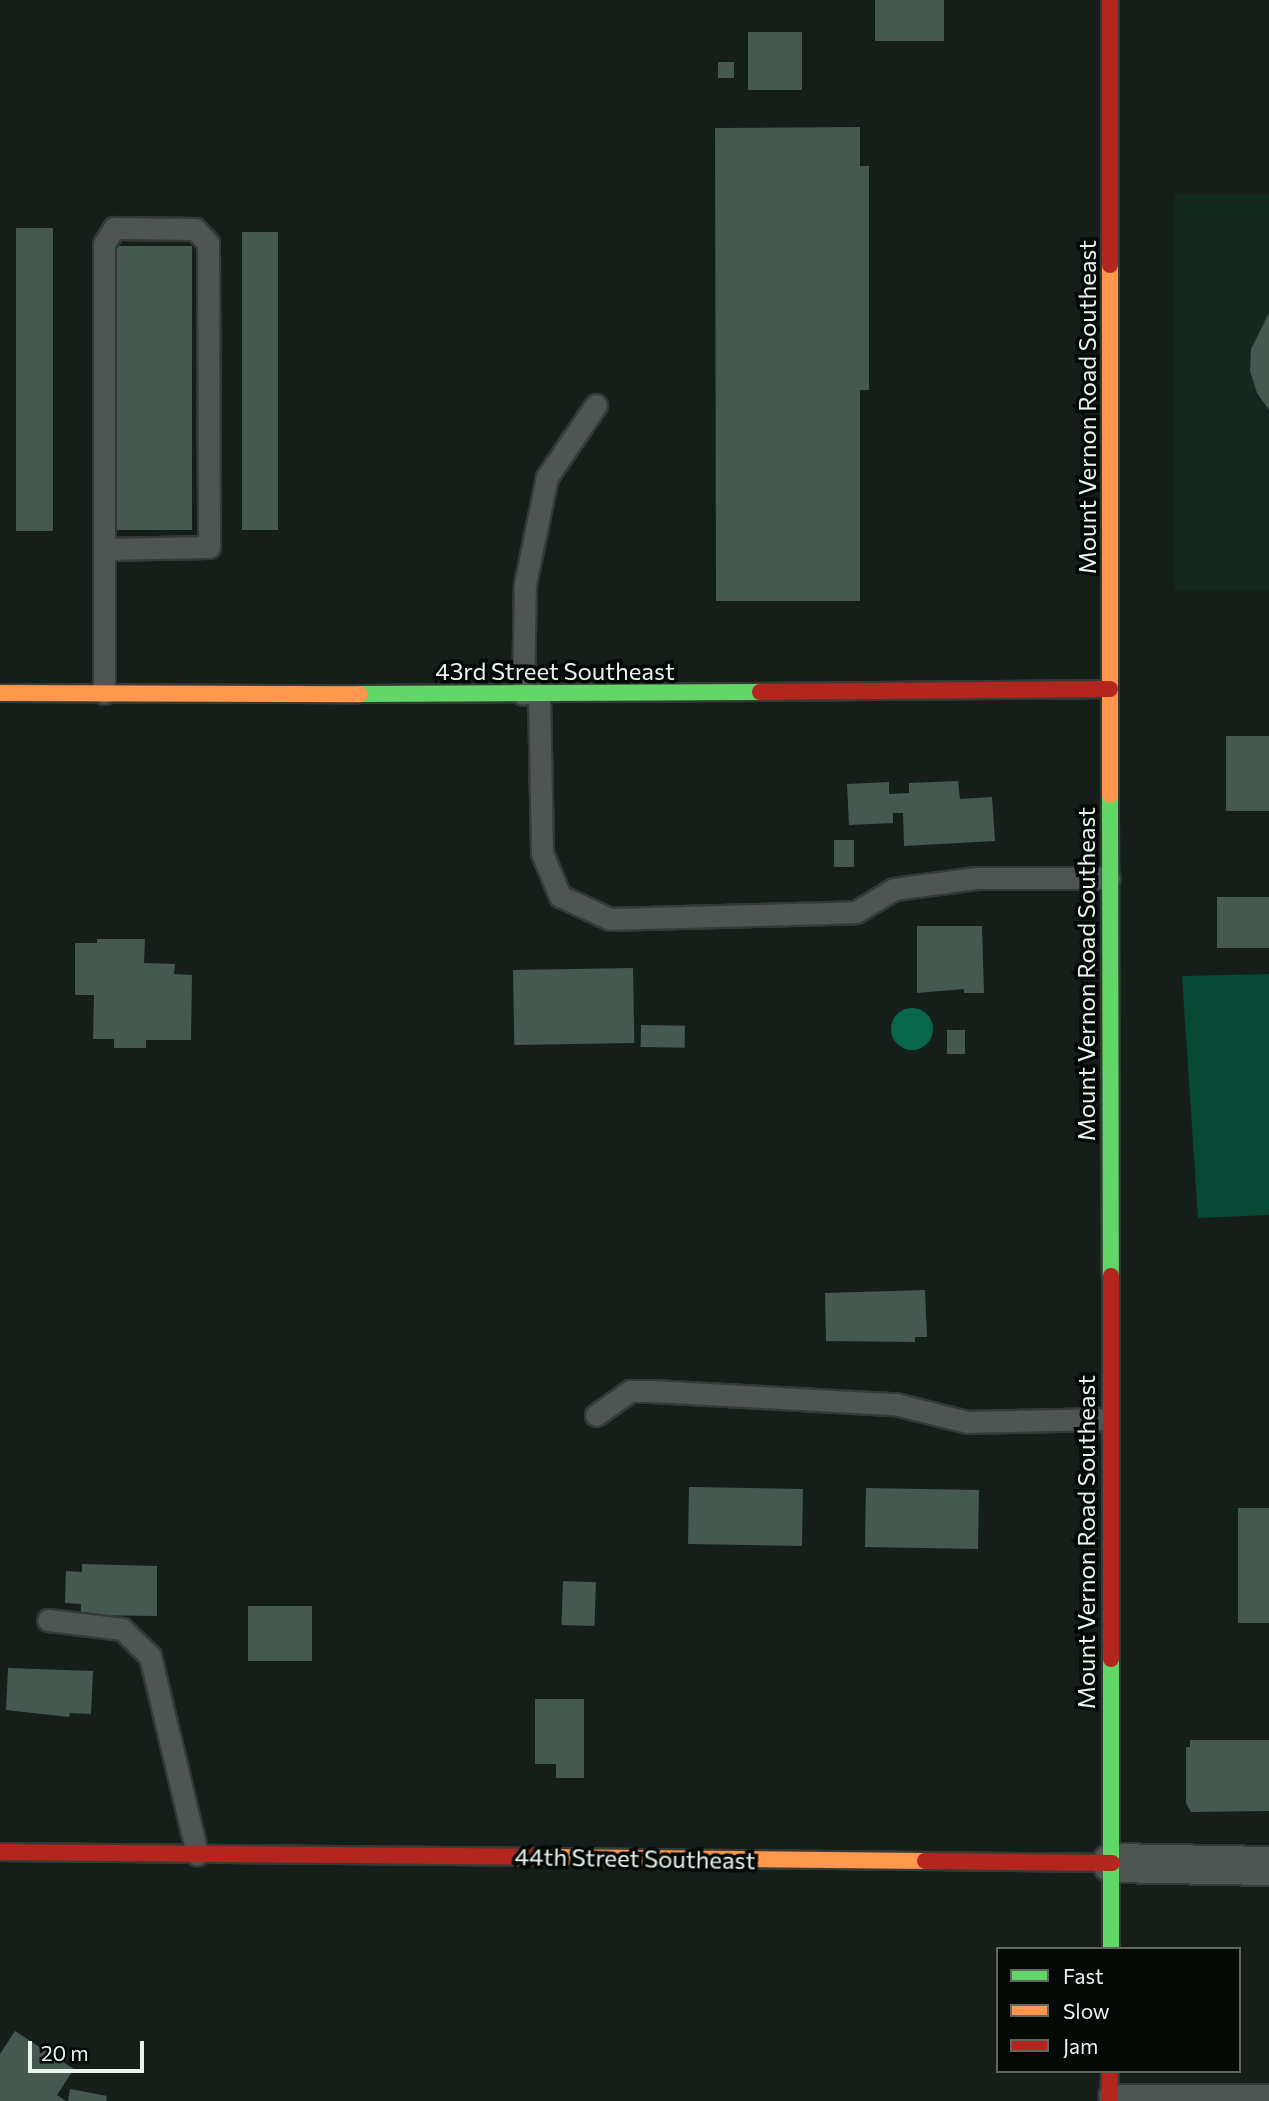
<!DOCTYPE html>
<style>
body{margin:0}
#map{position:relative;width:1269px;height:2101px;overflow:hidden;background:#161e1a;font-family:Commissioner,sans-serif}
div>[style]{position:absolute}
.built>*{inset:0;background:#13281f;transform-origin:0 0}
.forest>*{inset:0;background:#064935}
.water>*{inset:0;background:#08674a}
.round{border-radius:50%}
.building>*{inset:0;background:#455951;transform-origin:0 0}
.roads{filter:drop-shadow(2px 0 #343a36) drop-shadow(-2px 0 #343a36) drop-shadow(0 2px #343a36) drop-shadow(0 -2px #343a36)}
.lane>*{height:21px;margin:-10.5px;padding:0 10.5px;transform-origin:10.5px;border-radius:10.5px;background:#4e5552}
.street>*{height:38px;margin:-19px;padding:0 19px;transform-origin:19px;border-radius:19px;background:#4e5552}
.fast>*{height:16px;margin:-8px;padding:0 8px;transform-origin:8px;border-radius:8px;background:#63d668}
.slow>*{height:16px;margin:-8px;padding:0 8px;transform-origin:8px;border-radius:8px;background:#ff974d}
.jam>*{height:16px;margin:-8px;padding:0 8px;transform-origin:8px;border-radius:8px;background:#b3261e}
span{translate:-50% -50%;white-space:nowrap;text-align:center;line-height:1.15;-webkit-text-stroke:7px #040906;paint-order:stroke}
.street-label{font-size:24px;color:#eaf4ef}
.legend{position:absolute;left:996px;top:1947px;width:245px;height:126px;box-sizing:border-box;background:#040906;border:2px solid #606763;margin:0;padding:9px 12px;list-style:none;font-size:21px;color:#eaf4ef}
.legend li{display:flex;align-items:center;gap:14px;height:35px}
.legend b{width:35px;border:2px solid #606763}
.scale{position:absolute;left:28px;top:2041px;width:116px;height:32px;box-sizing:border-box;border:4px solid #eaf4ef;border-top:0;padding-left:9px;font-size:21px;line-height:24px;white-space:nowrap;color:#eaf4ef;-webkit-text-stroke:5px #040906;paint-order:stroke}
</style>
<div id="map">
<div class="built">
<div style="left:1269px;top:194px;width:396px;height:94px;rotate:90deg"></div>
</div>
<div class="forest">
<div style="clip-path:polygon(1269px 974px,1269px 1215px,1198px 1218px,1182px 976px)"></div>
</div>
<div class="water">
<div class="round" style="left:891px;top:1008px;width:42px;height:42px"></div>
</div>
<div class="building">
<div style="left:875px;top:0;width:69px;height:41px"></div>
<div style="left:748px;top:32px;width:54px;height:58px"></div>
<div style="left:718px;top:62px;width:16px;height:16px"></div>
<div style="clip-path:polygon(860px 127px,860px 166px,869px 166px,869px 390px,860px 390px,860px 601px,716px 601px,715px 128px)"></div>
<div style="left:16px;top:228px;width:37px;height:303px"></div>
<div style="left:242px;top:232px;width:36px;height:298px"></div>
<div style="left:117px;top:246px;width:75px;height:284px"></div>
<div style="clip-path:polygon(1269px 313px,1269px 410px,1257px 393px,1250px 371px,1251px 349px)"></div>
<div style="left:1269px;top:736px;width:75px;height:43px;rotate:90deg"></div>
<div style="clip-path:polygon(958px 781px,960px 799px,992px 797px,995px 841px,904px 846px,903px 813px,893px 813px,893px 823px,849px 825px,847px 784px,889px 782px,889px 794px,909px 793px,909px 783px)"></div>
<div style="left:834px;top:840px;width:20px;height:27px"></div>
<div style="left:1269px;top:897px;width:51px;height:52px;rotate:90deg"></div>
<div style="clip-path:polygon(917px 926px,982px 926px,984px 993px,964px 993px,964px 989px,917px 993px)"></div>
<div style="clip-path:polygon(97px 939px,145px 939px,144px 963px,175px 964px,174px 974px,192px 975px,191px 1040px,146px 1040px,146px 1048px,114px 1048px,114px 1039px,93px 1039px,94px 995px,75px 995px,75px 943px,97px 943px)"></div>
<div style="left:633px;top:968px;width:75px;height:120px;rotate:89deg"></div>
<div style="left:641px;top:1025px;width:44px;height:22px;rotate:1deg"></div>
<div style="left:947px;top:1030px;width:18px;height:24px"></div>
<div style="clip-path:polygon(925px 1290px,927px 1337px,915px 1337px,915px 1342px,826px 1341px,825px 1293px)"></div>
<div style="left:689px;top:1487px;width:114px;height:57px;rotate:1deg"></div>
<div style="left:866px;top:1488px;width:113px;height:59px;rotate:1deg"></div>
<div style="left:1238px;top:1508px;width:31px;height:115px"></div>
<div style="clip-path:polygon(82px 1564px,157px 1566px,157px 1616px,81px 1615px,81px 1604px,65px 1603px,66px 1571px,82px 1572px)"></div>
<div style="left:563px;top:1581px;width:33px;height:44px;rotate:2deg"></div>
<div style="left:312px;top:1606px;width:55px;height:64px;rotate:90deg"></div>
<div style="clip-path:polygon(8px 1668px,93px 1671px,91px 1714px,70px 1713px,69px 1717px,6px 1710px)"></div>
<div style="clip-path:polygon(535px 1699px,584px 1699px,584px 1778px,556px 1778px,556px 1764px,535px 1764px)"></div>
<div style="clip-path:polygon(1190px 1740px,1269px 1740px,1269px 1811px,1191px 1812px,1186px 1803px,1186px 1747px,1190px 1747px)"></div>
<div style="clip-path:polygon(15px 2031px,74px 2069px,57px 2095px,66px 2101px,0 2101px,0 2054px)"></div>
<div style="clip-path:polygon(70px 2089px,107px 2096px,106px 2101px,68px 2101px)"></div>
</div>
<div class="roads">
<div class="lane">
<div style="left:104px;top:693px;width:449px;rotate:-90deg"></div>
<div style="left:104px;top:244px;width:19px;rotate:-58deg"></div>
<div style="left:114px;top:228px;width:81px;rotate:0.7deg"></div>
<div style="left:195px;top:229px;width:19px;rotate:47deg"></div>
<div style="left:208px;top:243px;width:304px;rotate:89.8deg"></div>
<div style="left:209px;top:547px;width:104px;rotate:178.9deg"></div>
<div style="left:523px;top:694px;width:110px;rotate:-89deg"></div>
<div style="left:525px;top:584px;width:109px;rotate:-78.4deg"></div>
<div style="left:547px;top:477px;width:87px;rotate:-55.8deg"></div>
<div style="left:539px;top:694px;width:159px;rotate:88.9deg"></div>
<div style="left:542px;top:853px;width:47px;rotate:67.3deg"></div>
<div style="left:560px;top:896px;width:55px;rotate:24.7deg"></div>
<div style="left:610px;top:919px;width:246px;rotate:-1.6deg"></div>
<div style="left:856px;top:912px;width:44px;rotate:-31.2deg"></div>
<div style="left:894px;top:889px;width:83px;rotate:-7.6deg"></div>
<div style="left:976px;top:878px;width:133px"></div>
<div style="left:596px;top:1415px;width:42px;rotate:-35.2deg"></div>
<div style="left:630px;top:1391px;width:22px"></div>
<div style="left:652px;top:1391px;width:243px;rotate:3.1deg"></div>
<div style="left:895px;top:1404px;width:74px;rotate:14deg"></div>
<div style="left:967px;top:1422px;width:141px;rotate:-1.2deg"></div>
<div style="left:48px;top:1620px;width:75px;rotate:6.9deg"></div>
<div style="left:122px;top:1629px;width:39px;rotate:44deg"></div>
<div style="left:150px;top:1656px;width:204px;rotate:76.6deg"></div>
<div style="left:1109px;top:2095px;width:160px"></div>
</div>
<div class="street">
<div style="left:1112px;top:1863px;width:157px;rotate:1.1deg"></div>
</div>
<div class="fast">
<div style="left:360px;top:694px;width:400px;rotate:-0.3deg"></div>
<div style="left:1110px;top:795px;width:481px;rotate:89.9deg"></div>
<div style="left:1111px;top:1659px;width:290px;rotate:90deg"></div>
</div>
<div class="slow">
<div style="left:1110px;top:265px;width:530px;rotate:90deg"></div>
<div style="left:0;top:693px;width:360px;rotate:0.2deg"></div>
<div style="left:547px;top:1857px;width:378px;rotate:0.6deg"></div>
</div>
<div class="jam">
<div style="left:1110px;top:0;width:265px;rotate:90deg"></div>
<div style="left:760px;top:692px;width:350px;rotate:-0.5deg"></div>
<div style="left:1111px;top:1276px;width:383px;rotate:90deg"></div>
<div style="left:0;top:1852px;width:547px;rotate:0.52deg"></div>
<div style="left:925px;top:1861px;width:187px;rotate:0.6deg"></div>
<div style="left:1109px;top:2101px;width:30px;rotate:-88deg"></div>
</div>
</div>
<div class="street-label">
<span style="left:1087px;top:407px;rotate:-90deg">Mount Vernon Road Southeast</span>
<span style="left:555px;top:671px">43rd Street Southeast</span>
<span style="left:1086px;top:974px;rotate:-90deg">Mount Vernon Road Southeast</span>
<span style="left:1086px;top:1542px;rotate:-90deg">Mount Vernon Road Southeast</span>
<span style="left:635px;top:1858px;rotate:1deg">44th Street Southeast</span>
</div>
<ul class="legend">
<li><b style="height:9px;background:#63d668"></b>Fast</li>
<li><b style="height:9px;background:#ff974d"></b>Slow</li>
<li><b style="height:9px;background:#b3261e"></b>Jam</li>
</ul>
<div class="scale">20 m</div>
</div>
